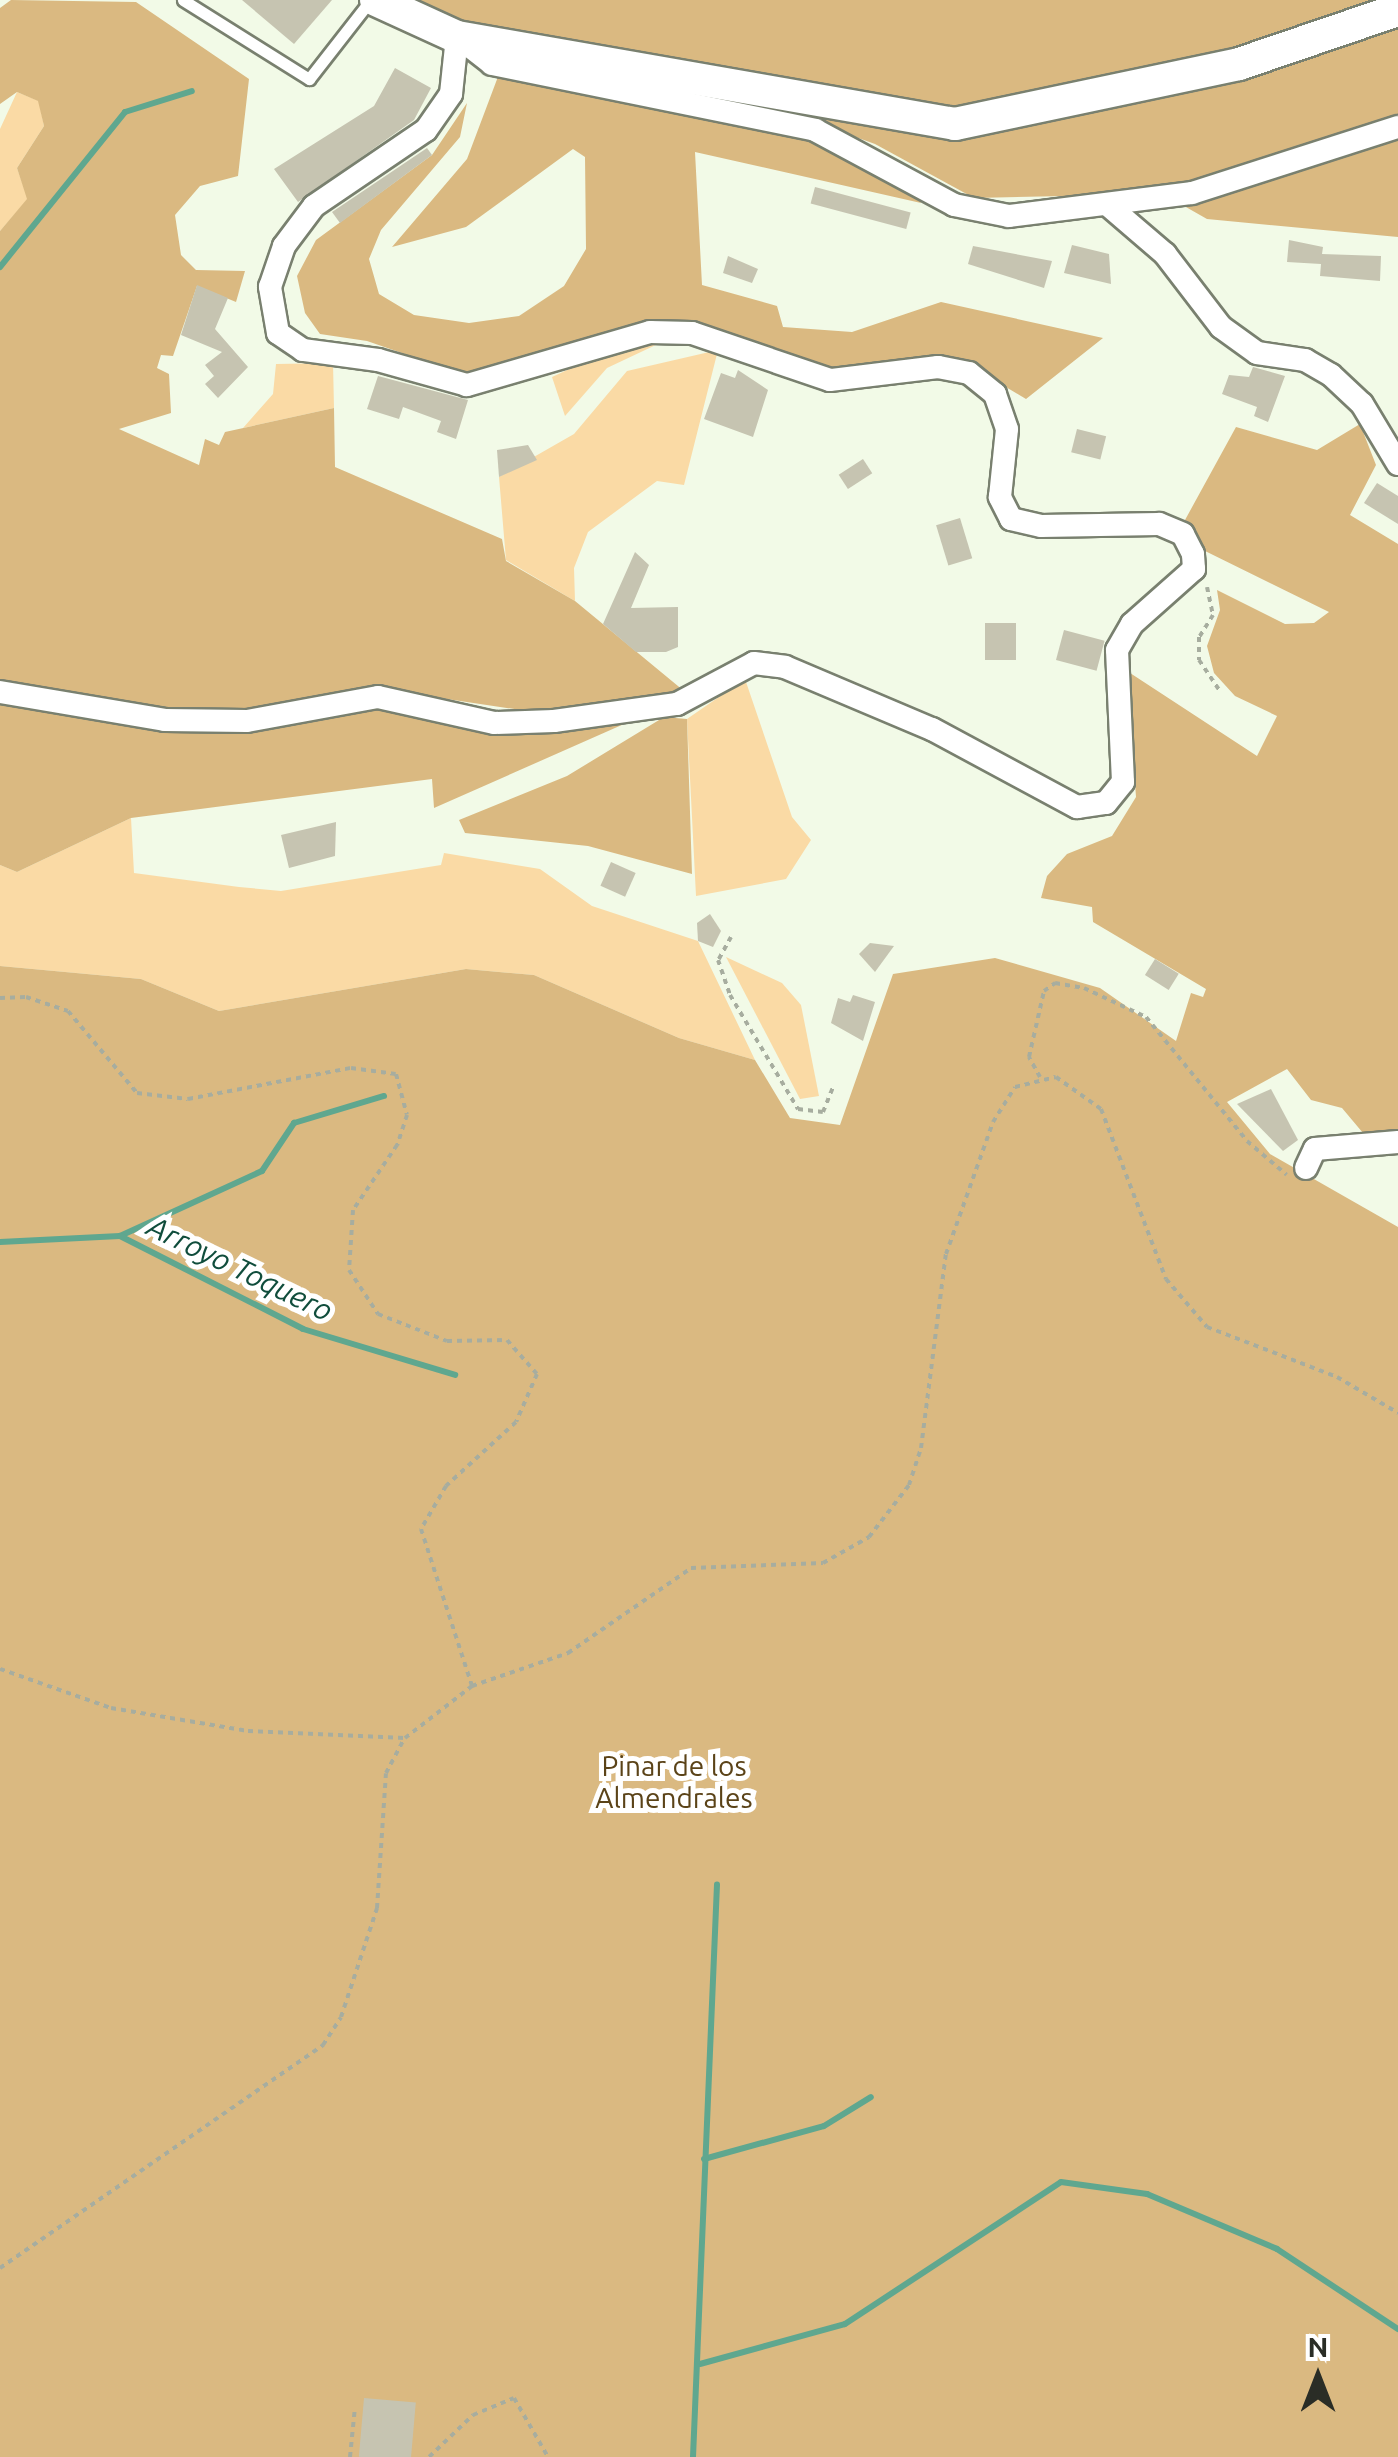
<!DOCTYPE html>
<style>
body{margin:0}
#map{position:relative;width:1398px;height:2457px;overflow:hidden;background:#f2fae7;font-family:Ubuntu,sans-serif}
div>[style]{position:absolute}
.green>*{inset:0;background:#fadaa5}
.forest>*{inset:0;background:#dab981}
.stream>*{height:6px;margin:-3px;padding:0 3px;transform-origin:3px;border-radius:3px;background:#5fa78f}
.building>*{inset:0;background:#c6c4b1;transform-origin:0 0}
.path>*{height:4px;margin-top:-2px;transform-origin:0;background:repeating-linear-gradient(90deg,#a7ad9f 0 5px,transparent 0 10px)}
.roads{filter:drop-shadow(2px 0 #79806f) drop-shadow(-2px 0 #79806f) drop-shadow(0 2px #79806f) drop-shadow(0 -2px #79806f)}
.service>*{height:11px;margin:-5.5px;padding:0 5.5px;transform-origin:5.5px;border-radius:5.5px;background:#fff}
.minor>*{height:22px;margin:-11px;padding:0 11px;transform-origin:11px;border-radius:11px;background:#fff}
.secondary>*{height:32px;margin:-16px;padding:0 16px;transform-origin:16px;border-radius:16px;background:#fff}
span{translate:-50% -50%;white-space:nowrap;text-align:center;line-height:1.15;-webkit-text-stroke:10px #fff;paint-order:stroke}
.park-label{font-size:28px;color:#5b4318}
.water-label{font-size:30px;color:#104d3c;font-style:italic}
.north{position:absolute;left:1268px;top:2327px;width:100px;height:100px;-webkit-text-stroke:8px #fff;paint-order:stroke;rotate:0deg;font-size:28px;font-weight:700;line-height:40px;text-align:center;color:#2a2d26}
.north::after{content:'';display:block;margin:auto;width:35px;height:45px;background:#2a2d26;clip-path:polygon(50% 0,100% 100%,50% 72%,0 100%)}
</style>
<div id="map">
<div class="green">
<div style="clip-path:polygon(17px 92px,39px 101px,44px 126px,17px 168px,28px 199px,0 231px,0 129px)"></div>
<div style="clip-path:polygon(630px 341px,660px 343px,607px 368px,565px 416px,552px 377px)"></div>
<div style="clip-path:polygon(718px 350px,684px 485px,657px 481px,588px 532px,574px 568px,575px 601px,506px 560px,499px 477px,574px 434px,627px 371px)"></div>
<div style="clip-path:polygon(333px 363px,334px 408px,243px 428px,273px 394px,276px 364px)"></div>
<div style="clip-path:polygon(745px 679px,792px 817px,811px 840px,786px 879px,696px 896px,687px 719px)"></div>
<div style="clip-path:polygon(131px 818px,134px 873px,239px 887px,281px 891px,441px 865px,444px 853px,540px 869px,592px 906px,698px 941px,755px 1060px,679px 1038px,534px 975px,466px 969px,219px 1011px,141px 979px,0 966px,0 865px,17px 872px)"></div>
<div style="clip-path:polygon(726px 957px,782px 983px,801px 1005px,819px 1096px,800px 1099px)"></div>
</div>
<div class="forest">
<div style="clip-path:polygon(11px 0,136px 2px,249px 79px,238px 176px,200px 186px,175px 215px,181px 255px,196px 270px,245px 271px,236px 302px,197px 286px,173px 356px,161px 355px,157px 368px,169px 374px,171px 413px,119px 429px,199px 465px,205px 439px,219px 445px,225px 432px,334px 408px,335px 467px,502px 539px,506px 561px,575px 601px,684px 691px,534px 712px,374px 688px,241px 711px,160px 710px,0 685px,0 231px,27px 199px,17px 168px,44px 126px,38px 101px,17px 92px,0 104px,0 8px)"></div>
<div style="clip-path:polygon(408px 0,1398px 0,1398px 237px,1207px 219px,1163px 194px,974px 198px,875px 144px,811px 121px,655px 89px)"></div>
<div style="clip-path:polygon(499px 74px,792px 133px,868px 163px,917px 196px,921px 203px,695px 152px,702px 285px,777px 306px,783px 327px,852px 332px,941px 302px,1103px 338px,1026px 399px,959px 359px,854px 374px,662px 325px,613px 329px,518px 369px,469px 376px,367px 341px,320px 334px,305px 313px,297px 276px,316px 240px,432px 155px,467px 103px,460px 137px,381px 230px,369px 259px,379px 294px,414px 315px,469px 323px,519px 316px,564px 286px,586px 249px,585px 157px,573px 149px,466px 227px,392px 247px,467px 159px)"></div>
<div style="clip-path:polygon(1360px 424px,1376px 465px,1350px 515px,1398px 544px,1398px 1133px,1363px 1133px,1342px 1108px,1311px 1100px,1287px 1069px,1227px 1102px,1270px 1154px,1398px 1227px,1398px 2457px,0 2457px,0 966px,141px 979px,219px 1011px,466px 969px,534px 975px,679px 1038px,755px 1060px,790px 1118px,840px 1125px,893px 974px,995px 958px,1100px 988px,1176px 1041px,1191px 993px,1203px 997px,1206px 989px,1093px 922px,1092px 907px,1041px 898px,1047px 876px,1067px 854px,1112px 836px,1136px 797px,1127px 671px,1257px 756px,1277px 716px,1235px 696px,1214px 673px,1207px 646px,1220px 610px,1217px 590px,1285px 624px,1314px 623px,1329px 612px,1201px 549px,1185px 520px,1236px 427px,1317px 450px)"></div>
<div style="clip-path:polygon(0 702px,166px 728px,381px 706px,497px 733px,624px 724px,434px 808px,432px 779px,131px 818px,17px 872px,0 865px)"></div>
<div style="clip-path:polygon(664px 717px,687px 719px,692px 874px,588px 846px,465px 833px,459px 820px,567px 776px)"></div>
</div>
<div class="stream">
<div style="left:0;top:267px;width:199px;rotate:-51.1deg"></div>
<div style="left:125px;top:112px;width:70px;rotate:-17.4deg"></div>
<div style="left:120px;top:1236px;width:156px;rotate:-24.6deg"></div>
<div style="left:262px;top:1171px;width:58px;rotate:-56.3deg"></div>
<div style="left:294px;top:1123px;width:94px;rotate:-16.7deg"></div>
<div style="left:0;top:1242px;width:120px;rotate:-2.9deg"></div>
<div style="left:120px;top:1236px;width:205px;rotate:26.9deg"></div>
<div style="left:303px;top:1329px;width:159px;rotate:16.8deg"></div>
<div style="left:704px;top:2159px;width:124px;rotate:-15.4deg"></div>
<div style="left:824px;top:2126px;width:55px;rotate:-31.7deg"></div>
<div style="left:700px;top:2364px;width:150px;rotate:-15.4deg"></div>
<div style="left:845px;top:2324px;width:258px;rotate:-33.3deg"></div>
<div style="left:1061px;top:2182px;width:87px;rotate:7.9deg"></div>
<div style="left:1147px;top:2194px;width:141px;rotate:22.9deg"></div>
<div style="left:1277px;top:2249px;width:145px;rotate:33.5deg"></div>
<div style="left:693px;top:2457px;width:573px;rotate:-87.6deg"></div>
</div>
<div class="building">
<div style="clip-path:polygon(242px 0,332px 0,294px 44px)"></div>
<div style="clip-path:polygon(395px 68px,431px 88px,414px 120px,298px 202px,274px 169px,374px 106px)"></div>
<div style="clip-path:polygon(427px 148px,432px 155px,340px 223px,332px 212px)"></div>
<div style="left:815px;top:187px;width:99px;height:17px;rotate:15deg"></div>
<div style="clip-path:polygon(1289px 240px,1323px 247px,1322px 254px,1381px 256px,1380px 281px,1320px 276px,1321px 264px,1287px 262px)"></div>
<div style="clip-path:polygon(1072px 245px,1109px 254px,1111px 284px,1064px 273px)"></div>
<div style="clip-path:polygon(973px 246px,1052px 261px,1044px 288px,968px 264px)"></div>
<div style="clip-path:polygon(728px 256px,758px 269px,752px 283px,723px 273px)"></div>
<div style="clip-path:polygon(197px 285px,228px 298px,215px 329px,248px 367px,218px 398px,205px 384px,214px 376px,205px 365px,222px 352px,181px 335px)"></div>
<div style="clip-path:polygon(1253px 367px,1285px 376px,1268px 422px,1254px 416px,1257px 407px,1222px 394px,1229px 375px,1249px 377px)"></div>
<div style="clip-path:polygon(738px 370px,768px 390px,753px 437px,704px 419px,721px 373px,735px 378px)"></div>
<div style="clip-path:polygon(378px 376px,468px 400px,456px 439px,437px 432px,441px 421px,403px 407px,399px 419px,367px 409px)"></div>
<div style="left:1077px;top:429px;width:30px;height:24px;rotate:14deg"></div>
<div style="clip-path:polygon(528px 445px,537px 460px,499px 477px,497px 450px)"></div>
<div style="left:863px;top:459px;width:17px;height:29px;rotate:57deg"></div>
<div style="clip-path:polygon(1377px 483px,1398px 496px,1398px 524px,1364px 503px)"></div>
<div style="left:960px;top:518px;width:42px;height:25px;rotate:73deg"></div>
<div style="clip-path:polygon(635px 552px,649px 565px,631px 608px,678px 607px,678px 647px,666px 652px,636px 652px,603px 624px)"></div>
<div style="left:985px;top:623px;width:31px;height:37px"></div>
<div style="left:1064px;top:630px;width:42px;height:31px;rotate:15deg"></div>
<div style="clip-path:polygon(336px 822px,335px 856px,289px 868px,281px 835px)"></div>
<div style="left:611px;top:862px;width:27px;height:26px;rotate:24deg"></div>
<div style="clip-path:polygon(710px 914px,721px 931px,713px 947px,698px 941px,697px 923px)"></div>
<div style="clip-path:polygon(870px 943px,894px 946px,875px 972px,859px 954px)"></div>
<div style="left:1155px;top:959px;width:28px;height:19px;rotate:32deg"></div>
<div style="clip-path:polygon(853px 995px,875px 1002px,863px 1041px,831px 1023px,838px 998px,850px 1002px)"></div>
<div style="clip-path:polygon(1271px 1089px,1298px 1140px,1283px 1151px,1237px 1104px)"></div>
<div style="left:364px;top:2398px;width:52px;height:59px;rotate:5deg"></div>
</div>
<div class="path">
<div style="left:1207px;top:587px;width:29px;rotate:78deg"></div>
<div style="left:1213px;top:615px;width:26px;rotate:122deg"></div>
<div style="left:1199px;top:637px;width:23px;rotate:90deg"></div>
<div style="left:1199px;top:660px;width:36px;rotate:56deg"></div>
<div style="left:731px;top:937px;width:26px;rotate:119deg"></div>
<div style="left:718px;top:960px;width:37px;rotate:71deg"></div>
<div style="left:730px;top:995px;width:133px;rotate:59.2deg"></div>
<div style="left:798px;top:1109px;width:25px;rotate:7deg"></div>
<div style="left:823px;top:1112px;width:29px;rotate:-68deg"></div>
<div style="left:0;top:998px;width:26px;rotate:-2deg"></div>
<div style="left:26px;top:997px;width:44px;rotate:18.4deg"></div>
<div style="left:68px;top:1011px;width:107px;rotate:49.9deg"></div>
<div style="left:137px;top:1093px;width:51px;rotate:6.7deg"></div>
<div style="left:188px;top:1099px;width:166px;rotate:-10.8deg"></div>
<div style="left:351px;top:1068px;width:45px;rotate:7.6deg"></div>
<div style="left:396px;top:1074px;width:42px;rotate:75deg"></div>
<div style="left:407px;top:1115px;width:32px;rotate:108deg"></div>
<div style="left:397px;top:1145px;width:78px;rotate:124.1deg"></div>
<div style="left:353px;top:1210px;width:60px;rotate:93.8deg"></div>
<div style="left:349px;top:1270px;width:53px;rotate:56.6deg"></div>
<div style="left:378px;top:1314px;width:74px;rotate:21.4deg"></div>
<div style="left:447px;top:1341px;width:60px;rotate:-1deg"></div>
<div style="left:507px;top:1340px;width:45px;rotate:48.6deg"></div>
<div style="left:537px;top:1374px;width:52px;rotate:113.6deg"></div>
<div style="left:516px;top:1422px;width:95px;rotate:137.6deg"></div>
<div style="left:446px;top:1486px;width:50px;rotate:120.2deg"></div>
<div style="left:421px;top:1529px;width:165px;rotate:72deg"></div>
<div style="left:1040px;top:1077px;width:23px;rotate:-119deg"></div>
<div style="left:1029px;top:1057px;width:68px;rotate:-77.2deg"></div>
<div style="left:1044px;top:991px;width:14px;rotate:-36deg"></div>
<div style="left:1055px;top:983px;width:29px;rotate:10deg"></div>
<div style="left:1084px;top:988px;width:68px;rotate:25.1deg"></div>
<div style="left:1146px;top:1017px;width:160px;rotate:50.8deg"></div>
<div style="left:1247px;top:1141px;width:52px;rotate:40.4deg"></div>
<div style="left:0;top:1669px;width:118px;rotate:19.4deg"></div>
<div style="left:111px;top:1708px;width:139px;rotate:9.5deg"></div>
<div style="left:248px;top:1731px;width:157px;rotate:2.6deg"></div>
<div style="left:0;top:2268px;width:393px;rotate:-34.6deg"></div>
<div style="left:323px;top:2045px;width:33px;rotate:-57deg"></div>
<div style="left:341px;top:2017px;width:115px;rotate:-71.7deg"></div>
<div style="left:377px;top:1908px;width:135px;rotate:-86.2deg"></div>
<div style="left:386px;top:1773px;width:40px;rotate:-62deg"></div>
<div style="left:405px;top:1738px;width:85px;rotate:-37.8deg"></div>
<div style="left:472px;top:1686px;width:102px;rotate:-19deg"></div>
<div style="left:568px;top:1653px;width:150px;rotate:-34.6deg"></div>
<div style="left:691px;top:1568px;width:132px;rotate:-2.2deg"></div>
<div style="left:823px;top:1563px;width:53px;rotate:-29.5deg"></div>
<div style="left:869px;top:1537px;width:66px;rotate:-52.4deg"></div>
<div style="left:909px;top:1485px;width:39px;rotate:-72deg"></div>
<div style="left:921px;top:1448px;width:196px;rotate:-82.7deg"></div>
<div style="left:946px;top:1254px;width:140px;rotate:-70.4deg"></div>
<div style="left:993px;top:1122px;width:41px;rotate:-57.8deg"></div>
<div style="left:1015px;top:1087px;width:42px;rotate:-13.7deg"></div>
<div style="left:1056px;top:1077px;width:55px;rotate:35.4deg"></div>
<div style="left:1101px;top:1109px;width:182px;rotate:69.1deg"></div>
<div style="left:1166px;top:1279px;width:63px;rotate:49.5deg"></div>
<div style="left:1207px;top:1327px;width:139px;rotate:21deg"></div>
<div style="left:1337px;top:1377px;width:71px;rotate:30.5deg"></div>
<div style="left:350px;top:2457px;width:50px;rotate:-84.3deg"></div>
<div style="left:429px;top:2457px;width:61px;rotate:-43.7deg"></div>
<div style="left:473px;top:2415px;width:44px;rotate:-22.5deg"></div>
<div style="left:514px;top:2398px;width:68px;rotate:60deg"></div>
</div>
<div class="roads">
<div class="service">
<div style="left:183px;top:0;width:149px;rotate:32.1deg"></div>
<div style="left:309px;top:79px;width:99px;rotate:-52deg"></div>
</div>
<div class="minor">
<div style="left:463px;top:41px;width:37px;rotate:38deg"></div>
<div style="left:492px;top:64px;width:330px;rotate:11.5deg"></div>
<div style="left:815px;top:130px;width:158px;rotate:28.3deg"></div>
<div style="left:954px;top:205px;width:56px;rotate:11.3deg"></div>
<div style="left:1009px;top:216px;width:184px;rotate:-7.2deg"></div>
<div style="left:1192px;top:193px;width:216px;rotate:-17.8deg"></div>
<div style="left:1109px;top:206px;width:74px;rotate:40.6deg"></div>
<div style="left:1165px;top:254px;width:92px;rotate:52.5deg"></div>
<div style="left:1221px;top:327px;width:44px;rotate:35.8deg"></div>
<div style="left:1257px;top:353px;width:49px;rotate:8.3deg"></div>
<div style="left:1305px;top:360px;width:30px;rotate:30deg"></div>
<div style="left:1331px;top:375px;width:42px;rotate:43.1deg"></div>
<div style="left:1362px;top:404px;width:70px;rotate:59deg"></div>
<div style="left:0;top:692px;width:167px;rotate:9.6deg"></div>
<div style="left:165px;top:720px;width:82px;rotate:0.7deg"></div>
<div style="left:247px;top:721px;width:133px;rotate:-10.4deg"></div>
<div style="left:378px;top:697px;width:119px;rotate:12.6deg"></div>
<div style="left:494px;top:723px;width:60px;rotate:-1.9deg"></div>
<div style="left:554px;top:721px;width:124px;rotate:-7.9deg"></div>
<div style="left:677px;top:704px;width:87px;rotate:-28deg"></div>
<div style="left:754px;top:663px;width:31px;rotate:7deg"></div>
<div style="left:785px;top:667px;width:160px;rotate:22.9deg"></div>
<div style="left:932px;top:729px;width:165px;rotate:28.3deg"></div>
<div style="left:1077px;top:807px;width:29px;rotate:-8deg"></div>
<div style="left:1106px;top:803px;width:27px;rotate:-51deg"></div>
<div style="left:1123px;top:782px;width:132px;rotate:-92.6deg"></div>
<div style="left:1117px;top:650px;width:30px;rotate:-60deg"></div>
<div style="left:1132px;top:624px;width:83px;rotate:-41.6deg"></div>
<div style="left:1194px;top:569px;width:15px;rotate:-94deg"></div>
<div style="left:1193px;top:554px;width:22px;rotate:-117deg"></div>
<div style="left:1183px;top:534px;width:26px;rotate:-157deg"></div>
<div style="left:1159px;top:524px;width:118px;rotate:179deg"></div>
<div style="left:1041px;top:526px;width:31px;rotate:-167deg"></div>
<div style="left:1011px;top:519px;width:25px;rotate:-117deg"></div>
<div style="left:1000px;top:497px;width:68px;rotate:-84.1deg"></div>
<div style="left:1007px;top:429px;width:37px;rotate:-109deg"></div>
<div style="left:995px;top:394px;width:33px;rotate:-141deg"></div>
<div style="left:969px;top:373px;width:32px;rotate:-169deg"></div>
<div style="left:938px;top:367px;width:109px;rotate:173.1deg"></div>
<div style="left:830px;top:380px;width:146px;rotate:-161.2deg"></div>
<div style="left:692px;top:333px;width:42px;rotate:-178.6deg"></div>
<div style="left:650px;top:332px;width:191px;rotate:163.8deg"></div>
<div style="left:467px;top:385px;width:92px;rotate:-164.3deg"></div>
<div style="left:378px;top:360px;width:76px;rotate:-172.4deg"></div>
<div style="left:303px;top:350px;width:30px;rotate:-146deg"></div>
<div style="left:278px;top:333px;width:47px;rotate:-99.9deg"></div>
<div style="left:270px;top:287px;width:43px;rotate:-71.1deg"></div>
<div style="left:284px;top:246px;width:50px;rotate:-53.1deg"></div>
<div style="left:314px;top:206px;width:135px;rotate:-34.2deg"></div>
<div style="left:426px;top:130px;width:44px;rotate:-55.2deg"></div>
<div style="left:451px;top:94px;width:57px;rotate:-84deg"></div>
<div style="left:1306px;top:1168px;width:21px;rotate:-65deg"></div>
<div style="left:1315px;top:1149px;width:83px;rotate:-4.8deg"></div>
</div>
<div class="secondary">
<div style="left:376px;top:0;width:89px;rotate:24.6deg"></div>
<div style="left:457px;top:37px;width:506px;rotate:9.91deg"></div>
<div style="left:955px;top:124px;width:290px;rotate:-11.9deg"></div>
<div style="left:1239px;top:64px;width:168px;rotate:-18.8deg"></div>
</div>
</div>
<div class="park-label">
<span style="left:674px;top:1782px">Pinar de los<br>Almendrales</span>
</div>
<div class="water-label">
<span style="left:240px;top:1268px;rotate:26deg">Arroyo Toquero</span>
</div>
<div class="north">N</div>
</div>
